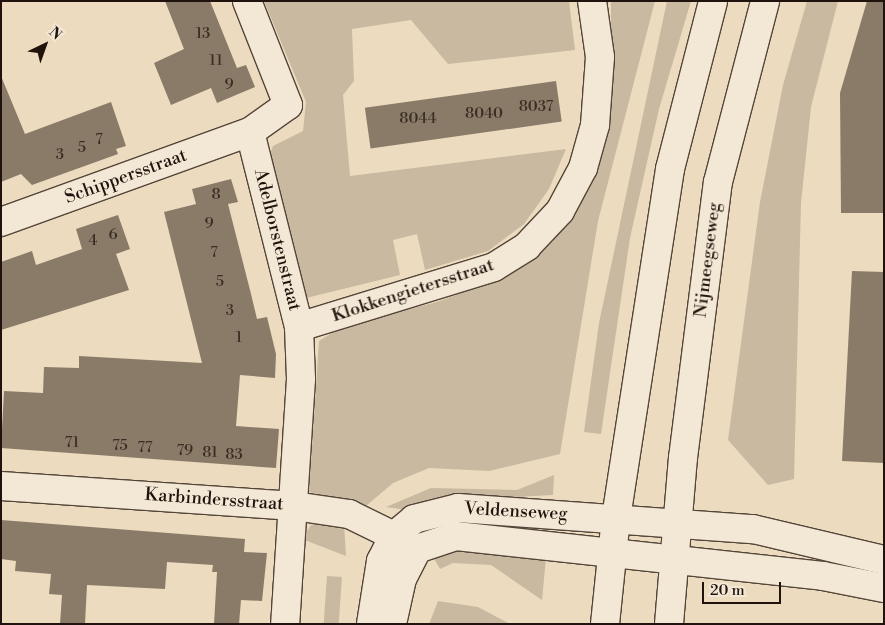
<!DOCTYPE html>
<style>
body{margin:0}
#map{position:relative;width:885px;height:625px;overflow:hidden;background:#ecdbbe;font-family:"Libre Bodoni",serif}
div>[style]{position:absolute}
.green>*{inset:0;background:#c9b9a0;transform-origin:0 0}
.building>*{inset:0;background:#8a7b69;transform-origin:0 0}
.roads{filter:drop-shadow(1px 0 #534539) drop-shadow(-1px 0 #534539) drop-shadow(0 1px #534539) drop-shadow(0 -1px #534539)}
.minor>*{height:28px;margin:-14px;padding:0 14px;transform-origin:14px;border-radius:14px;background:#f3e8d5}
.tertiary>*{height:28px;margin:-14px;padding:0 14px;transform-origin:14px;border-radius:14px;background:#f3e8d5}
.secondary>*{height:28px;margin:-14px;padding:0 14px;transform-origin:14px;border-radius:14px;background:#f3e8d5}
span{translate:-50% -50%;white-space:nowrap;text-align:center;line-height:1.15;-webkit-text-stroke:4px #f3e8d5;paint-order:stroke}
.number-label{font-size:15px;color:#3a2d24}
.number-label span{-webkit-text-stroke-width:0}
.street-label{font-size:18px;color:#20130d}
.frame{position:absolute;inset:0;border:2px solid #20130d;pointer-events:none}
.north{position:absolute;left:20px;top:20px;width:50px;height:50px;-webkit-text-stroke:4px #f3e8d5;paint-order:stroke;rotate:42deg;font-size:14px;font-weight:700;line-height:20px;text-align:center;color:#20130d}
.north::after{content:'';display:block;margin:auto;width:18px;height:22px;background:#20130d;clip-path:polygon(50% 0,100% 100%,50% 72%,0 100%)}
.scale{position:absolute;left:702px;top:582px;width:79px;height:22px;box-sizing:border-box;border:2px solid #20130d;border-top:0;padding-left:6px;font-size:15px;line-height:18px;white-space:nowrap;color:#20130d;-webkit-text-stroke:4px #f3e8d5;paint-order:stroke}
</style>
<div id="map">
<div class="green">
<div style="clip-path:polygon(264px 1px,569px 1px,575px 50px,448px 64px,411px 20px,352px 29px,354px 81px,343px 95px,350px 176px,566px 149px,549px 189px,524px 224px,488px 251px,425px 270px,417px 234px,393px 240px,400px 275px,302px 299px,268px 160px,273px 146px,303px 131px,306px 102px)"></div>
<div style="clip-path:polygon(611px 1px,655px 1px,598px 221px,560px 454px,489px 471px,429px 468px,393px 483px,366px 506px,309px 492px,319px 341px,343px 326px,437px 302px,502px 278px,536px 257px,575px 214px,600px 162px,611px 111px)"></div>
<div style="clip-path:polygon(667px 1px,691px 1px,659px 109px,630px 238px,601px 434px,584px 432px,599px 323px)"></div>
<div style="clip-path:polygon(807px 1px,838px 1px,811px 107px,801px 203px,794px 479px,768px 485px,728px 440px,760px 202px,783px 85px)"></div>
<div style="clip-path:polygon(554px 475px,553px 495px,482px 499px,413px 511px,386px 507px,431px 488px,517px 490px)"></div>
<div style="clip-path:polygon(323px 520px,344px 524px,346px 556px,302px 539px,311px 525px)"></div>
<div style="clip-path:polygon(461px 549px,546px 558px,542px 600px,491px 565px,453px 563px,440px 569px,433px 557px)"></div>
<div style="left:327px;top:576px;width:15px;height:48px;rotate:4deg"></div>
<div style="clip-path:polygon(438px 601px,478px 607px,510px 624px,429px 624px)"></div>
</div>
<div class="building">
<div style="clip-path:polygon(165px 1px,210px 1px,237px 68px,246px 65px,255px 87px,217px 103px,211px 88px,171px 105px,154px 63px,184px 49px)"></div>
<div style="clip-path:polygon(867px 1px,884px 1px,884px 213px,841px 213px,840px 93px)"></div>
<div style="clip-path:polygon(1px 76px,25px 134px,111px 102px,126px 146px,116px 149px,118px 154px,32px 185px,21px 174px,1px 182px)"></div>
<div style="left:556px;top:81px;width:41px;height:193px;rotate:82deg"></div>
<div style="clip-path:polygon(231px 179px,238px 202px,228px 204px,250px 290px,257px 319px,267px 317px,276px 354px,275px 378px,240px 375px,236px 426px,279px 429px,276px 468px,1px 448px,4px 391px,43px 393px,44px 367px,79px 368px,79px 356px,202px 363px,164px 212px,196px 204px,192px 189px)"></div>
<div style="clip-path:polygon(118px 215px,130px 249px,116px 254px,129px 290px,1px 330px,1px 262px,32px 251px,36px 265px,82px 249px,76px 229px)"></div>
<div style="clip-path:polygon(852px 271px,884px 272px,884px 463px,842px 461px)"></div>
<div style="clip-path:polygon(1px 520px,245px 539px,244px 552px,267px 553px,262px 601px,241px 600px,239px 624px,214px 624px,217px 572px,212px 572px,213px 565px,167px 562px,165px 589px,87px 585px,85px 624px,60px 624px,62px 595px,49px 594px,51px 574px,15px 571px,16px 561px,1px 559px)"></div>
</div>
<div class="roads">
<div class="minor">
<div style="left:247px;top:1px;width:112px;rotate:68.5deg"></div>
<div style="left:288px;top:105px;width:47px;rotate:144.6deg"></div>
<div style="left:250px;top:132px;width:201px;rotate:75.9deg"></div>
<div style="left:299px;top:327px;width:52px;rotate:87.8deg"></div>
<div style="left:301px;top:379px;width:246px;rotate:93.7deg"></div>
<div style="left:1px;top:222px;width:265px;rotate:-19.9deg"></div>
<div style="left:299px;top:327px;width:204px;rotate:-17.1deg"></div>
<div style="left:494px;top:267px;width:39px;rotate:-32deg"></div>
<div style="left:527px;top:246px;width:48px;rotate:-46.7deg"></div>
<div style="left:560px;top:211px;width:49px;rotate:-61.9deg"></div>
<div style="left:583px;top:168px;width:45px;rotate:-74.4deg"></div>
<div style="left:595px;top:125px;width:68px;rotate:-85.8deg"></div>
<div style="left:600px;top:57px;width:57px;rotate:-98.1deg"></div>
<div style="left:1px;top:486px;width:294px;rotate:3.9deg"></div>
<div style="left:294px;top:506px;width:56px;rotate:8.3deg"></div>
<div style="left:349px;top:514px;width:50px;rotate:26.1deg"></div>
</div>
<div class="tertiary">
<div style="left:371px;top:624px;width:64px;rotate:-81deg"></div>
<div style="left:381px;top:561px;width:28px;rotate:-63deg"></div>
<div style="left:394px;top:536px;width:26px;rotate:-40deg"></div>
<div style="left:414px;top:519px;width:45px;rotate:-14deg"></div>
<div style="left:458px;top:508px;width:296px;rotate:4.1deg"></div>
<div style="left:753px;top:529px;width:135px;rotate:13.3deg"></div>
<div style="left:392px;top:624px;width:46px;rotate:-77.5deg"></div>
<div style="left:402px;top:579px;width:34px;rotate:-63deg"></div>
<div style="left:417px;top:549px;width:41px;rotate:-18.4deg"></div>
<div style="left:456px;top:536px;width:369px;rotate:6.2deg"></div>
<div style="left:823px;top:576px;width:62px;rotate:11.1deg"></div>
</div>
<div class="secondary">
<div style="left:605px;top:624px;width:107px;rotate:-84.1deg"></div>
<div style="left:616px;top:518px;width:353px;rotate:-81.2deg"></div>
<div style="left:670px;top:169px;width:173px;rotate:-75.6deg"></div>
<div style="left:669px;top:624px;width:167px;rotate:-85.2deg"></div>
<div style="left:683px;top:458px;width:278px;rotate:-82.8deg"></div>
<div style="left:718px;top:182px;width:187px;rotate:-75.4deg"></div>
</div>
</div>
<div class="number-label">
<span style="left:203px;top:34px">13</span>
<span style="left:216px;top:61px">11</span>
<span style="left:229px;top:85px">9</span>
<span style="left:536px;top:107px">8037</span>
<span style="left:484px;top:114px">8040</span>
<span style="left:418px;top:119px">8044</span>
<span style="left:99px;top:140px">7</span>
<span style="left:82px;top:148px">5</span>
<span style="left:60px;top:155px">3</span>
<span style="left:216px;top:195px">8</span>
<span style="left:209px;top:224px">9</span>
<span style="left:113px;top:235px">6</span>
<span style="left:93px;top:241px">4</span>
<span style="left:214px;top:253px">7</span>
<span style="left:220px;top:282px">5</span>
<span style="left:230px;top:311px">3</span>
<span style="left:239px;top:338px">1</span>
<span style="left:72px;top:443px">71</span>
<span style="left:120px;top:446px">75</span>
<span style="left:145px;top:448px">77</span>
<span style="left:185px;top:451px">79</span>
<span style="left:210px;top:453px">81</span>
<span style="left:234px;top:455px">83</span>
</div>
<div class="street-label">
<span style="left:126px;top:177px;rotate:-20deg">Schippersstraat</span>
<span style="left:277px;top:240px;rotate:76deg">Adelborstenstraat</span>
<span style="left:708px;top:260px;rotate:-83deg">Nijmeegseweg</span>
<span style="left:413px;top:291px;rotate:-18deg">Klokkengietersstraat</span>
<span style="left:214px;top:500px;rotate:4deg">Karbindersstraat</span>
<span style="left:516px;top:512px;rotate:3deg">Veldenseweg</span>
</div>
<div class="frame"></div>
<div class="north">N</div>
<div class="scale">20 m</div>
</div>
